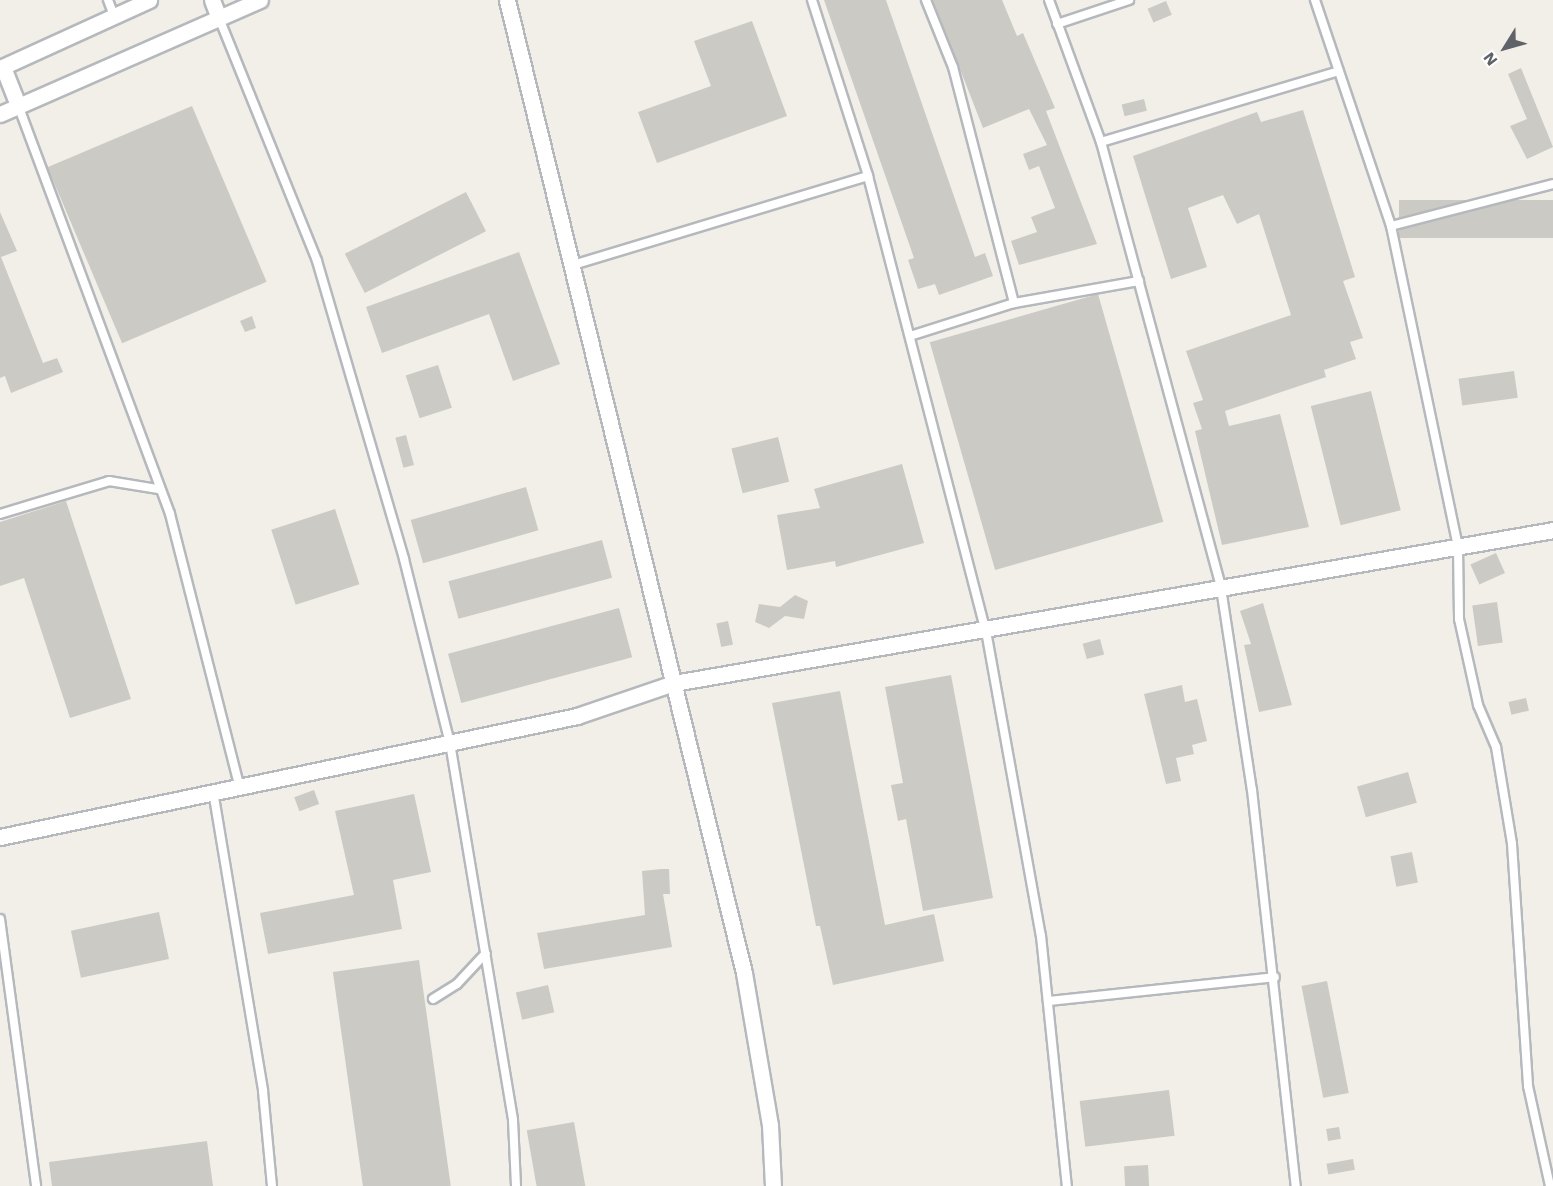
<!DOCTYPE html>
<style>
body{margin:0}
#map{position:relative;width:1553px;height:1186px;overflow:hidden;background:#f1efe8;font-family:"Work Sans",sans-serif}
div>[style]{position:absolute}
.building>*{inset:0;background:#cccac5;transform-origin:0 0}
.roads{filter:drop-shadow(2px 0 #b5b8bc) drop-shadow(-2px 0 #b5b8bc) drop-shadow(0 2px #b5b8bc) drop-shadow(0 -2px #b5b8bc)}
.lane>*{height:8px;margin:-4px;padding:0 4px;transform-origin:4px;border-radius:4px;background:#fff}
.street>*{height:15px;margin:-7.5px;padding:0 7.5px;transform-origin:7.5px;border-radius:7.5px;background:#fff}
span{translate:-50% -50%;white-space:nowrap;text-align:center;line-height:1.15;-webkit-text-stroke:6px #fff;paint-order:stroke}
.north{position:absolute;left:1475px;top:18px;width:60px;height:60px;-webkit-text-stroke:4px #fff;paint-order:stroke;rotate:233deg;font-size:16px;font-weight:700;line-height:24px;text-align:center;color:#5f6368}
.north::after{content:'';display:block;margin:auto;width:21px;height:27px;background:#5f6368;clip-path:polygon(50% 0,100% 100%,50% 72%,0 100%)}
</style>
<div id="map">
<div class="building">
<div style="clip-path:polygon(824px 0,886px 0,975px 257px,985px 253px,993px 276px,939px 295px,935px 284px,918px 289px,908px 260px,914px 258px)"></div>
<div style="clip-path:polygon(933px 0,1002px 0,1017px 36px,1023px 33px,1055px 108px,1046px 111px,1097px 244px,1019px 265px,1011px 241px,1037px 232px,1031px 217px,1055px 208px,1039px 166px,1029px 170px,1023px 154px,1047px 145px,1029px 109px,983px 128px)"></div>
<div style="left:1166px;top:1px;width:15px;height:20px;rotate:67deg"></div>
<div style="clip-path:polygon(752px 21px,787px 116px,657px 163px,638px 112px,711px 86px,694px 41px)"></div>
<div style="clip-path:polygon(1521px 68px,1553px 147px,1527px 159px,1510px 126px,1527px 119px,1508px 74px)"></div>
<div style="left:1144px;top:99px;width:12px;height:23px;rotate:76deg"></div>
<div style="left:192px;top:106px;width:191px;height:157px;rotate:67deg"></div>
<div style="clip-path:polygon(1303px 110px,1355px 277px,1343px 281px,1363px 338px,1350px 342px,1356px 359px,1324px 370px,1326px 377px,1225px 411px,1229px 426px,1280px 414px,1309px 527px,1222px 545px,1195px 431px,1202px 429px,1193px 403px,1203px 400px,1186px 351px,1291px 315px,1259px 214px,1237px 224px,1223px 195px,1188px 208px,1207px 267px,1171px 279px,1133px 156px,1257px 112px,1261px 122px)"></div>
<div style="left:466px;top:192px;width:44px;height:136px;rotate:63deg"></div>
<div style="left:1553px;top:200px;width:38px;height:154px;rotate:90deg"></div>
<div style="clip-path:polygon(0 212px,17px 251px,1px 257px,43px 363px,57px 358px,63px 372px,11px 393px,5px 376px,0 378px)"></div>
<div style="clip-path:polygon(519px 252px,560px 364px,513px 381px,489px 314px,382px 353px,366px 307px)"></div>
<div style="left:1098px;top:294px;width:237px;height:175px;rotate:74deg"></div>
<div style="clip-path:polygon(252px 316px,256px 328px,245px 332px,240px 321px)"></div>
<div style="left:438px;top:365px;width:45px;height:34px;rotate:72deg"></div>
<div style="left:1514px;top:371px;width:27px;height:56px;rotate:82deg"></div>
<div style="left:1371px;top:391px;width:123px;height:62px;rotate:76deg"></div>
<div style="left:406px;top:435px;width:31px;height:11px;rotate:75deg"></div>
<div style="left:778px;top:437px;width:46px;height:48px;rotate:76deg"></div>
<div style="clip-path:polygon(902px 464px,924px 543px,836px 567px,835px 561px,787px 570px,777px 515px,820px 508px,814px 489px)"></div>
<div style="left:526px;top:487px;width:45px;height:120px;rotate:74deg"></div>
<div style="clip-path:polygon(66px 501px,131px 699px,70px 718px,24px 578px,0 586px,0 522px)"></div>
<div style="left:335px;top:509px;width:79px;height:67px;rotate:72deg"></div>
<div style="left:602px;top:540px;width:39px;height:159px;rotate:75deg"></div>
<div style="left:1496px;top:553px;width:22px;height:28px;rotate:66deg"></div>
<div style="clip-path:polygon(795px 595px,808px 601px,804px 619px,785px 616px,769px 628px,755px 622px,759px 604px,780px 607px)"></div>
<div style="left:1497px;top:602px;width:41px;height:25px;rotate:82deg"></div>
<div style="clip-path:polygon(1263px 603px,1292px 705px,1259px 712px,1244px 645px,1251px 644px,1240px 611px)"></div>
<div style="left:619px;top:608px;width:51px;height:177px;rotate:75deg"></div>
<div style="left:728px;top:621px;width:24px;height:12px;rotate:78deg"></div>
<div style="left:1100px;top:639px;width:16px;height:18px;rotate:75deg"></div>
<div style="clip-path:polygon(951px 675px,993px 898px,923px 911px,906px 819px,898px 821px,891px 785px,903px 783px,885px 687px)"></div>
<div style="clip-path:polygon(1182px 685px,1185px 702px,1197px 699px,1207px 741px,1192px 745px,1194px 754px,1176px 758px,1181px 781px,1166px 784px,1144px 694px)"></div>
<div style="clip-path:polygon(840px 691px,885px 925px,934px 914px,944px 961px,833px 985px,820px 926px,816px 926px,772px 703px)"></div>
<div style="left:1526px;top:698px;width:13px;height:18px;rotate:77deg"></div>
<div style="left:1408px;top:772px;width:32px;height:53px;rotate:74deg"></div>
<div style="left:314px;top:790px;width:15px;height:21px;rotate:70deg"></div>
<div style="clip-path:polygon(414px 794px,431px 872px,393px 880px,402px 929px,268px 954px,260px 913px,354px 895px,335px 811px)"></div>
<div style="left:1412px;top:852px;width:31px;height:22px;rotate:79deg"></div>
<div style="clip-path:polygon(661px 869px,669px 869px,670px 894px,663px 894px,672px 947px,544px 969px,537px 933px,645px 915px,642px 871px)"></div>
<div style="left:159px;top:912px;width:48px;height:90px;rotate:78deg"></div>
<div style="left:419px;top:960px;width:228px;height:87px;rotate:82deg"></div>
<div style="left:1327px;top:981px;width:114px;height:26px;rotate:79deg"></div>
<div style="left:548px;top:985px;width:28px;height:33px;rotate:77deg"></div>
<div style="left:1169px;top:1090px;width:46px;height:90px;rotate:83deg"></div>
<div style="left:574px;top:1122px;width:65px;height:48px;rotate:80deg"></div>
<div style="left:1339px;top:1127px;width:12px;height:13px;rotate:81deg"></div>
<div style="clip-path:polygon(207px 1141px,213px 1186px,52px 1186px,49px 1162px)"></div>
<div style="left:1353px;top:1159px;width:11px;height:27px;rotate:80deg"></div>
<div style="left:1148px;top:1165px;width:21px;height:24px;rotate:87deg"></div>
</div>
<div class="roads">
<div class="lane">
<div style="left:108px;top:0;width:17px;rotate:69deg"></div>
<div style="left:812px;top:0;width:185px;rotate:72.3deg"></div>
<div style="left:868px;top:176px;width:470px;rotate:75.5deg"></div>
<div style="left:986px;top:631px;width:310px;rotate:79.8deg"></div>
<div style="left:1041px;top:936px;width:251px;rotate:84.1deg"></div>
<div style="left:926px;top:0;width:72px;rotate:68.1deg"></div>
<div style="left:953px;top:67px;width:244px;rotate:75.5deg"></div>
<div style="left:1049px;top:0;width:151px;rotate:69.9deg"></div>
<div style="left:1101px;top:142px;width:462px;rotate:74.9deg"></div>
<div style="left:1221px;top:588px;width:204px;rotate:81.3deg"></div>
<div style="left:1252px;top:790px;width:398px;rotate:83.7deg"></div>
<div style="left:1315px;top:0;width:238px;rotate:71.4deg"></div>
<div style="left:1391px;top:226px;width:327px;rotate:78.2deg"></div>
<div style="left:1458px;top:546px;width:73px;rotate:89.2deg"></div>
<div style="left:1459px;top:619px;width:88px;rotate:77.5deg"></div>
<div style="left:1478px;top:705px;width:46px;rotate:66.8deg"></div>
<div style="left:1496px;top:747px;width:98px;rotate:80.6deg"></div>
<div style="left:1512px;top:844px;width:243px;rotate:86.2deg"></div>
<div style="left:1528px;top:1086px;width:102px;rotate:77.6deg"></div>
<div style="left:219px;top:18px;width:262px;rotate:68deg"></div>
<div style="left:317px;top:261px;width:310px;rotate:73.7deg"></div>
<div style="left:404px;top:559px;width:190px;rotate:76deg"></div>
<div style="left:450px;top:743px;width:382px;rotate:80.5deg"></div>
<div style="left:513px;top:1120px;width:66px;rotate:87.4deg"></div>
<div style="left:1057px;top:24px;width:76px;rotate:-18.4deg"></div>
<div style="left:18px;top:105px;width:436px;rotate:69.6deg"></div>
<div style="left:170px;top:514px;width:279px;rotate:75.7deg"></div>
<div style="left:1101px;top:142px;width:248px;rotate:-16.6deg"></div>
<div style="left:1391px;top:226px;width:167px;rotate:-14.5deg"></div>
<div style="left:573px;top:265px;width:308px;rotate:-16.8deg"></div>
<div style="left:910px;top:336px;width:109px;rotate:-17.6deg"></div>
<div style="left:1014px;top:303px;width:127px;rotate:-10deg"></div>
<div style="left:0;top:514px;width:114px;rotate:-16.8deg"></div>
<div style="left:109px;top:481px;width:50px;rotate:9.3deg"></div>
<div style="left:213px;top:791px;width:304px;rotate:80.5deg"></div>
<div style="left:263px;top:1091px;width:95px;rotate:84.6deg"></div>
<div style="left:0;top:919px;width:269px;rotate:82.3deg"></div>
<div style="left:433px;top:999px;width:28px;rotate:-32deg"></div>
<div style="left:457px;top:984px;width:42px;rotate:-46.9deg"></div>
<div style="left:1048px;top:1001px;width:228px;rotate:-6deg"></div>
</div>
<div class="street">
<div style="left:212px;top:0;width:19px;rotate:69deg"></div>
<div style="left:507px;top:0;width:1001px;rotate:76.31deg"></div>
<div style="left:744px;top:973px;width:154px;rotate:80.3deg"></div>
<div style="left:770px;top:1125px;width:61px;rotate:87.2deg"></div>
<div style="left:3px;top:67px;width:41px;rotate:68.5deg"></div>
<div style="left:0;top:68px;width:164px;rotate:-24.5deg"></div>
<div style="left:0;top:114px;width:284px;rotate:-23.7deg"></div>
<div style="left:0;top:837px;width:590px;rotate:-11.84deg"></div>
<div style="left:577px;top:716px;width:102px;rotate:-18.8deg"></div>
<div style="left:674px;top:683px;width:892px;rotate:-9.87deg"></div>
</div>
</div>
<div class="north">N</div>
</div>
